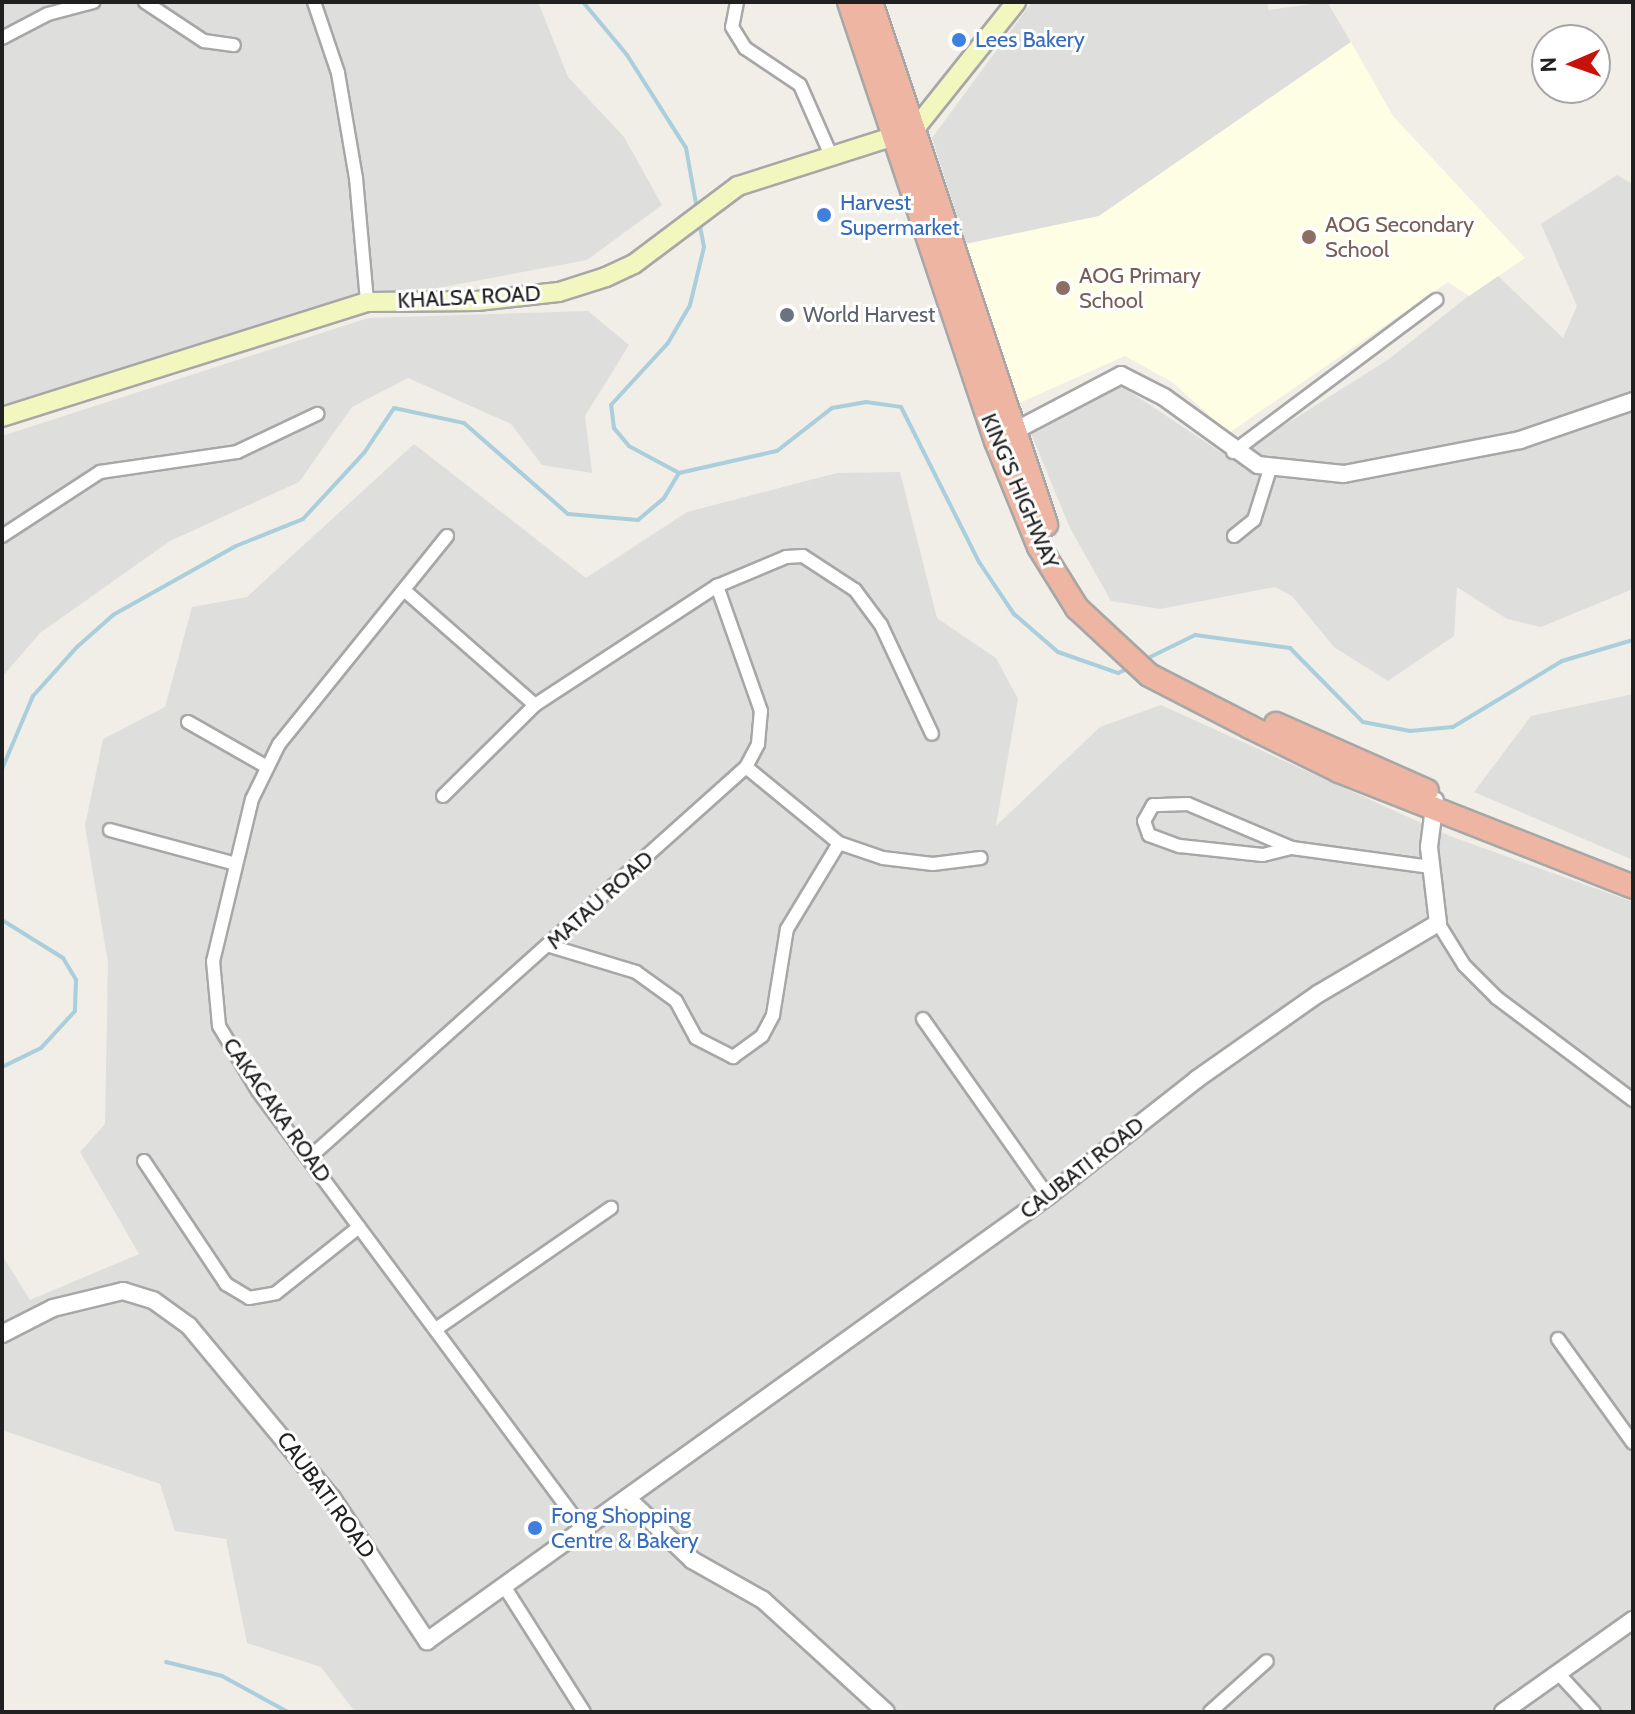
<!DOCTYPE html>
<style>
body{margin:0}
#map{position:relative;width:1635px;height:1714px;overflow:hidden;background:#f0eee7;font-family:Cabin,sans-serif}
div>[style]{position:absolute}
.residential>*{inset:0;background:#dededd}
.education>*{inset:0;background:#fdfee3}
.stream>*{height:4px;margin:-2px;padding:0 2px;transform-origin:2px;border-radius:2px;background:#aacedc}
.roads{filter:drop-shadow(2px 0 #a7a7a7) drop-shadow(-2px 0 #a7a7a7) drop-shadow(0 2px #a7a7a7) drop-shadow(0 -2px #a7a7a7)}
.minor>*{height:12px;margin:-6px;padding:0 6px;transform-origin:6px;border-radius:6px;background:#fff}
.tertiary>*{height:16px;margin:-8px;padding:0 8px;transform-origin:8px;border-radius:8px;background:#fff}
.secondary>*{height:18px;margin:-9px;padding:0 9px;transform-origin:9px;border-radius:9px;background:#f2f7bf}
.trunk>*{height:22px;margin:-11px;padding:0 11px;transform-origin:11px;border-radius:11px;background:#eeb6a2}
.dots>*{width:22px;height:22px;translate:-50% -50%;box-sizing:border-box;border:4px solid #fff;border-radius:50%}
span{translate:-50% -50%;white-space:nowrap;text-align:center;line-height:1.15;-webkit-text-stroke:6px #fff;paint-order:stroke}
.shop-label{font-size:22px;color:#366cbe}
.left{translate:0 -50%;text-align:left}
.education-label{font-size:22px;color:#785e54}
.street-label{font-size:22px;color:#202020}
.worship-label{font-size:22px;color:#5b616d}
.frame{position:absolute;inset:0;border:4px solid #202020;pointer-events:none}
.north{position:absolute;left:1531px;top:24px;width:80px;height:80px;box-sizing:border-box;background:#fff;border:2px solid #a6a6a6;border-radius:50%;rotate:268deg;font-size:22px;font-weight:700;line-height:32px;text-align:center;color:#202020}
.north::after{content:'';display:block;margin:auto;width:28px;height:36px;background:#c81109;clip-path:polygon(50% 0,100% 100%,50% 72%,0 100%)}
</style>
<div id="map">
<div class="residential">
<div style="clip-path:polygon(2px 2px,538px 2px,568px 77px,624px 137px,662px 205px,587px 260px,336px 307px,2px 412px)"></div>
<div style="clip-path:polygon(1032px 2px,1267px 2px,1269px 10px,1327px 2px,1351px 42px,1099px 216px,966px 244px,932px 138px)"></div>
<div style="clip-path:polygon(1617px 175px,1633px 184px,1633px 589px,1541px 627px,1507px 619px,1457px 587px,1454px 636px,1388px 681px,1334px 647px,1292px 596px,1275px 587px,1160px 609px,1111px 601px,1070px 528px,1030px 431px,1120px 385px,1231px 459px,1389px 359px,1496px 274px,1563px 338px,1577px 306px,1541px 224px)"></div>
<div style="clip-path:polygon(588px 311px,629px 345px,585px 416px,592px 473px,542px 465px,511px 424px,408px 378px,352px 407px,299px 482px,170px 541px,40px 633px,2px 677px,2px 436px,368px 318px)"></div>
<div style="clip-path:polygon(414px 444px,586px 578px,687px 512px,837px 473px,900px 472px,937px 618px,996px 658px,1018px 699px,996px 826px,1100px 727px,1161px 705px,1450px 836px,1633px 902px,1633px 1712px,355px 1712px,321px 1667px,247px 1643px,226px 1539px,175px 1531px,160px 1484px,2px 1430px,2px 1255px,30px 1300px,139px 1254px,80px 1152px,105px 1124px,108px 963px,85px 826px,103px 739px,165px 707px,192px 607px,247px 597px)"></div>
<div style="clip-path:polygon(1633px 694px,1633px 860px,1474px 792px,1531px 716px)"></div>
</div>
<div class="education">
<div style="clip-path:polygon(1351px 42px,1393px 116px,1525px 258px,1469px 296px,1448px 282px,1229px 433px,1172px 382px,1125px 356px,1015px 405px,966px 244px,1099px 216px)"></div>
</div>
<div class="stream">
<div style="left:583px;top:2px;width:69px;rotate:50.3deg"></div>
<div style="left:627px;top:55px;width:110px;rotate:57.6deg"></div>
<div style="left:686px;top:148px;width:62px;rotate:79.8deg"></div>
<div style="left:679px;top:473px;width:57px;rotate:-151.6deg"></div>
<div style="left:629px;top:446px;width:23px;rotate:-130deg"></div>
<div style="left:614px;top:428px;width:23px;rotate:-97deg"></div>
<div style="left:611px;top:405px;width:84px;rotate:-47.4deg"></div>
<div style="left:668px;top:343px;width:44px;rotate:-59.9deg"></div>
<div style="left:690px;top:305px;width:60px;rotate:-76.4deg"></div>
<div style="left:704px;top:247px;width:25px;rotate:-101deg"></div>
<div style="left:1144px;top:660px;width:57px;rotate:-26.1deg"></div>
<div style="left:1195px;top:635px;width:96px;rotate:7.8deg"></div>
<div style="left:1290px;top:648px;width:104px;rotate:45.4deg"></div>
<div style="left:1363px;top:722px;width:48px;rotate:10.8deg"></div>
<div style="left:1410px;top:731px;width:43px;rotate:-5.3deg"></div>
<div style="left:1453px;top:727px;width:127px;rotate:-31.2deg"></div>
<div style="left:1562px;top:661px;width:74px;rotate:-16.5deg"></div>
<div style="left:2px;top:769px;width:79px;rotate:-67deg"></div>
<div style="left:33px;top:696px;width:66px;rotate:-48.1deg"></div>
<div style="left:77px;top:647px;width:48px;rotate:-41.6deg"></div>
<div style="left:113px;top:615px;width:141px;rotate:-29.3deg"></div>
<div style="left:236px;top:546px;width:72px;rotate:-21.9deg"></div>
<div style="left:303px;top:519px;width:90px;rotate:-47.3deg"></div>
<div style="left:364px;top:453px;width:54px;rotate:-56.3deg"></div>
<div style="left:394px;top:408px;width:72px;rotate:12.1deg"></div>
<div style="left:464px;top:423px;width:138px;rotate:41.2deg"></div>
<div style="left:568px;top:514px;width:70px;rotate:4.9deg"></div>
<div style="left:638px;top:520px;width:34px;rotate:-40deg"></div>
<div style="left:664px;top:498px;width:29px;rotate:-59deg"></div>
<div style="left:679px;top:473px;width:100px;rotate:-12.7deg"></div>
<div style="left:777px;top:451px;width:70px;rotate:-38deg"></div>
<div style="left:832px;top:408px;width:35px;rotate:-10deg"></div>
<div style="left:866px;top:402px;width:35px;rotate:8deg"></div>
<div style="left:901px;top:407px;width:174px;rotate:63.3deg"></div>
<div style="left:979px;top:562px;width:63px;rotate:56.1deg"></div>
<div style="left:1014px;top:614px;width:58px;rotate:40.8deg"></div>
<div style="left:1058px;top:652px;width:64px;rotate:19.3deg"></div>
<div style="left:1118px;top:673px;width:12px;rotate:-24deg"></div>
<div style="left:2px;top:920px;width:72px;rotate:31.9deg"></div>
<div style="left:63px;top:958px;width:26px;rotate:59deg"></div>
<div style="left:76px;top:980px;width:31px;rotate:92deg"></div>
<div style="left:75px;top:1011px;width:50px;rotate:132.6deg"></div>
<div style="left:41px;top:1048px;width:43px;rotate:154deg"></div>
<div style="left:166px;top:1662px;width:58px;rotate:14deg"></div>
<div style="left:222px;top:1676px;width:75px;rotate:28.6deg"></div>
</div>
<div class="roads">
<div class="minor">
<div style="left:145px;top:2px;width:71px;rotate:33.5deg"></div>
<div style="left:204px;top:41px;width:30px;rotate:8deg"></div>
<div style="left:314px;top:2px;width:75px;rotate:71.3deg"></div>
<div style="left:338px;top:73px;width:107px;rotate:80.3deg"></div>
<div style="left:356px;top:178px;width:124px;rotate:84.9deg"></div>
<div style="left:737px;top:2px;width:25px;rotate:101deg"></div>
<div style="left:732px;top:27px;width:25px;rotate:58deg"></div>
<div style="left:745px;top:48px;width:66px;rotate:33.9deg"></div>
<div style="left:800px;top:85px;width:74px;rotate:66.2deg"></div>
<div style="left:2px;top:38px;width:52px;rotate:-27.6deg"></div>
<div style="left:48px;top:14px;width:47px;rotate:-14.9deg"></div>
<div style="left:1233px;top:452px;width:254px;rotate:-36.8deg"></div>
<div style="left:2px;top:536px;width:117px;rotate:-33.1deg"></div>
<div style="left:100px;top:472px;width:138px;rotate:-8.3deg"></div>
<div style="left:237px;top:452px;width:89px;rotate:-25.4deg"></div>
<div style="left:447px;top:536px;width:267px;rotate:128.9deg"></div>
<div style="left:279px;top:744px;width:61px;rotate:116.1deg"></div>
<div style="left:252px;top:799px;width:167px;rotate:103.5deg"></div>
<div style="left:213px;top:961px;width:65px;rotate:84.7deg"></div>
<div style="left:219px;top:1026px;width:76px;rotate:59deg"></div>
<div style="left:258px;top:1091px;width:545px;rotate:53.42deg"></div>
<div style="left:1234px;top:536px;width:26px;rotate:-39deg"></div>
<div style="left:1254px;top:520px;width:53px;rotate:-72.6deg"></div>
<div style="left:404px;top:590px;width:174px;rotate:41.3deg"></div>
<div style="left:188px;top:722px;width:91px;rotate:29.7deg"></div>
<div style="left:746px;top:767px;width:120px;rotate:39.3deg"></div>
<div style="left:839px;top:843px;width:46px;rotate:18.8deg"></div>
<div style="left:883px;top:858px;width:50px;rotate:6.8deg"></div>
<div style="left:933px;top:864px;width:48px;rotate:-7.1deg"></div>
<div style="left:443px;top:796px;width:129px;rotate:-44.7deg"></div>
<div style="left:535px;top:705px;width:217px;rotate:-33.2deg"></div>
<div style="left:717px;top:586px;width:75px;rotate:-22.8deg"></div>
<div style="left:786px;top:557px;width:17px;rotate:-3deg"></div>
<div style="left:803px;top:556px;width:62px;rotate:33.2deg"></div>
<div style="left:855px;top:590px;width:44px;rotate:53.4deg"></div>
<div style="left:881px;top:625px;width:120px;rotate:64.9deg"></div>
<div style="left:110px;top:830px;width:126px;rotate:15.1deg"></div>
<div style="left:1292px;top:848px;width:113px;rotate:-157.1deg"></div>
<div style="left:1188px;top:804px;width:35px;rotate:178deg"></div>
<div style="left:1153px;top:805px;width:18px;rotate:119deg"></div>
<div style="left:1144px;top:821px;width:15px;rotate:70deg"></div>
<div style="left:1149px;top:835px;width:33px;rotate:20deg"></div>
<div style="left:1180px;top:846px;width:83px;rotate:6.2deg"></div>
<div style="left:1263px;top:855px;width:30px;rotate:-14deg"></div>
<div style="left:1292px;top:848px;width:140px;rotate:7.8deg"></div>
<div style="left:1438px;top:923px;width:49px;rotate:58.2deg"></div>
<div style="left:1464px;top:965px;width:47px;rotate:45deg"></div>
<div style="left:1497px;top:998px;width:170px;rotate:36.9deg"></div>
<div style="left:550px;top:946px;width:90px;rotate:16.8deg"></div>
<div style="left:636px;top:972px;width:49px;rotate:35.9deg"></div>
<div style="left:676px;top:1001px;width:42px;rotate:61.6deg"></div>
<div style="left:696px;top:1038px;width:42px;rotate:27.2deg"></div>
<div style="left:733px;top:1057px;width:36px;rotate:-36deg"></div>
<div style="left:762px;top:1036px;width:24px;rotate:-62deg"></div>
<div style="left:773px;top:1015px;width:87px;rotate:-80.8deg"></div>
<div style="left:787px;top:929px;width:100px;rotate:-58.8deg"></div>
<div style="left:923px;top:1019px;width:217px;rotate:54.8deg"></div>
<div style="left:309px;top:1158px;width:586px;rotate:-41.82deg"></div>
<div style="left:746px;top:767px;width:26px;rotate:-62deg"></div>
<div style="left:758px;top:744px;width:33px;rotate:-85deg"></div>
<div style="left:761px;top:711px;width:133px;rotate:-109.4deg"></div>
<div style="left:144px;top:1161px;width:148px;rotate:56.3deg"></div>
<div style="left:226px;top:1284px;width:27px;rotate:31deg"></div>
<div style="left:249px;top:1298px;width:27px;rotate:-10deg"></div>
<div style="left:276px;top:1293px;width:106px;rotate:-38.5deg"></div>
<div style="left:436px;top:1329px;width:213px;rotate:-34.7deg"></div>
<div style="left:1558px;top:1339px;width:128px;rotate:54.2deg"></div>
<div style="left:504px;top:1586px;width:149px;rotate:57.6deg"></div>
<div style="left:1558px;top:1673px;width:53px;rotate:47.3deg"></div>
<div style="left:1210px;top:1712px;width:76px;rotate:-41.8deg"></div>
</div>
<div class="tertiary">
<div style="left:1005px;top:436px;width:131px;rotate:-27.7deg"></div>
<div style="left:1121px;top:375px;width:48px;rotate:27.1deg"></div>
<div style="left:1164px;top:397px;width:116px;rotate:35.9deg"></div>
<div style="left:1258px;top:465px;width:86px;rotate:6deg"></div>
<div style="left:1344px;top:474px;width:179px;rotate:-10.9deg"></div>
<div style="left:1520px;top:440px;width:120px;rotate:-19deg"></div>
<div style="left:2px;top:1334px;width:57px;rotate:-27deg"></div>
<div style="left:53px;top:1308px;width:72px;rotate:-13.7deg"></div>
<div style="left:123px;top:1291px;width:31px;rotate:17deg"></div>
<div style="left:153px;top:1300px;width:44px;rotate:35.8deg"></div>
<div style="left:189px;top:1326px;width:224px;rotate:50.3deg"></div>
<div style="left:332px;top:1498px;width:172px;rotate:56.4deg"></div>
<div style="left:427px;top:1641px;width:764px;rotate:-35.62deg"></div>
<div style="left:1048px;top:1196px;width:189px;rotate:-38.1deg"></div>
<div style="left:1197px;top:1079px;width:148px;rotate:-35.1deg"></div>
<div style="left:1318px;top:994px;width:139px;rotate:-30.6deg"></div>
<div style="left:1438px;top:923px;width:77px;rotate:-96.8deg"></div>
<div style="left:1429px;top:847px;width:47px;rotate:-82.7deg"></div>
<div style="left:627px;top:1498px;width:90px;rotate:43.6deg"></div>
<div style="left:692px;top:1560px;width:81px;rotate:29.4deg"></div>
<div style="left:763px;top:1600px;width:166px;rotate:42.3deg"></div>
<div style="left:1503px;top:1712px;width:159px;rotate:-35.3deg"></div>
</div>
<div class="secondary">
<div style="left:2px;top:417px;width:383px;rotate:-17.5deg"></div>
<div style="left:367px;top:302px;width:110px;rotate:-0.5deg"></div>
<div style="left:477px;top:301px;width:82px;rotate:-6.3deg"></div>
<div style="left:559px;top:292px;width:49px;rotate:-17.7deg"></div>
<div style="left:606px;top:277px;width:31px;rotate:-25deg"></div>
<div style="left:634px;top:264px;width:130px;rotate:-36.9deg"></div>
<div style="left:738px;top:186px;width:185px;rotate:-17.7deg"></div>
<div style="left:914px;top:130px;width:164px;rotate:-51.4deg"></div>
</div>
<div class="trunk">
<div style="left:849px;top:2px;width:463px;rotate:71.5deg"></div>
<div style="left:996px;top:441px;width:114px;rotate:67.9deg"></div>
<div style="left:1039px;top:547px;width:72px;rotate:58.1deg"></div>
<div style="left:1077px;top:608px;width:98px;rotate:42.9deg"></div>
<div style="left:1149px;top:675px;width:114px;rotate:27.2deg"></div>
<div style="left:1250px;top:727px;width:99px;rotate:26.3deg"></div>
<div style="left:1339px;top:771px;width:316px;rotate:21.5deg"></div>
<div style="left:871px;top:2px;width:551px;rotate:71.47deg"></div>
<div style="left:1276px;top:724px;width:165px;rotate:23.9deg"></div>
</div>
</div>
<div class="dots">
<div style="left:959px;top:40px;background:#3f7fe0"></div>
<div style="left:824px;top:215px;background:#3f7fe0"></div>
<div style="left:1309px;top:237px;background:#8d6e63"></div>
<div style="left:1063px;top:288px;background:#8d6e63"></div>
<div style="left:787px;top:315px;background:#6b7280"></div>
<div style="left:535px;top:1528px;background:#3f7fe0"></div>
</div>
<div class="shop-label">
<span class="left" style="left:975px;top:40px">Lees Bakery</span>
<span class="left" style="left:840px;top:215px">Harvest<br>Supermarket</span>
<span class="left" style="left:551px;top:1528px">Fong Shopping<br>Centre &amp; Bakery</span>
</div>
<div class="education-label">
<span class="left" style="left:1325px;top:237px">AOG Secondary<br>School</span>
<span class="left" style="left:1079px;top:288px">AOG Primary<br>School</span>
</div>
<div class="street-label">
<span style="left:469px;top:297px;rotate:-3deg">KHALSA ROAD</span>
<span style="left:1020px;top:491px;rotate:67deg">KING'S HIGHWAY</span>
<span style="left:600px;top:900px;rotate:-42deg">MATAU ROAD</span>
<span style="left:277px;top:1110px;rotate:55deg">CAKACAKA ROAD</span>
<span style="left:1082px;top:1168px;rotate:-38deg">CAUBATI ROAD</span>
<span style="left:326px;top:1495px;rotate:54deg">CAUBATI ROAD</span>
</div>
<div class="worship-label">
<span class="left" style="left:803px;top:315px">World Harvest</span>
</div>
<div class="frame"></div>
<div class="north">N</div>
</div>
